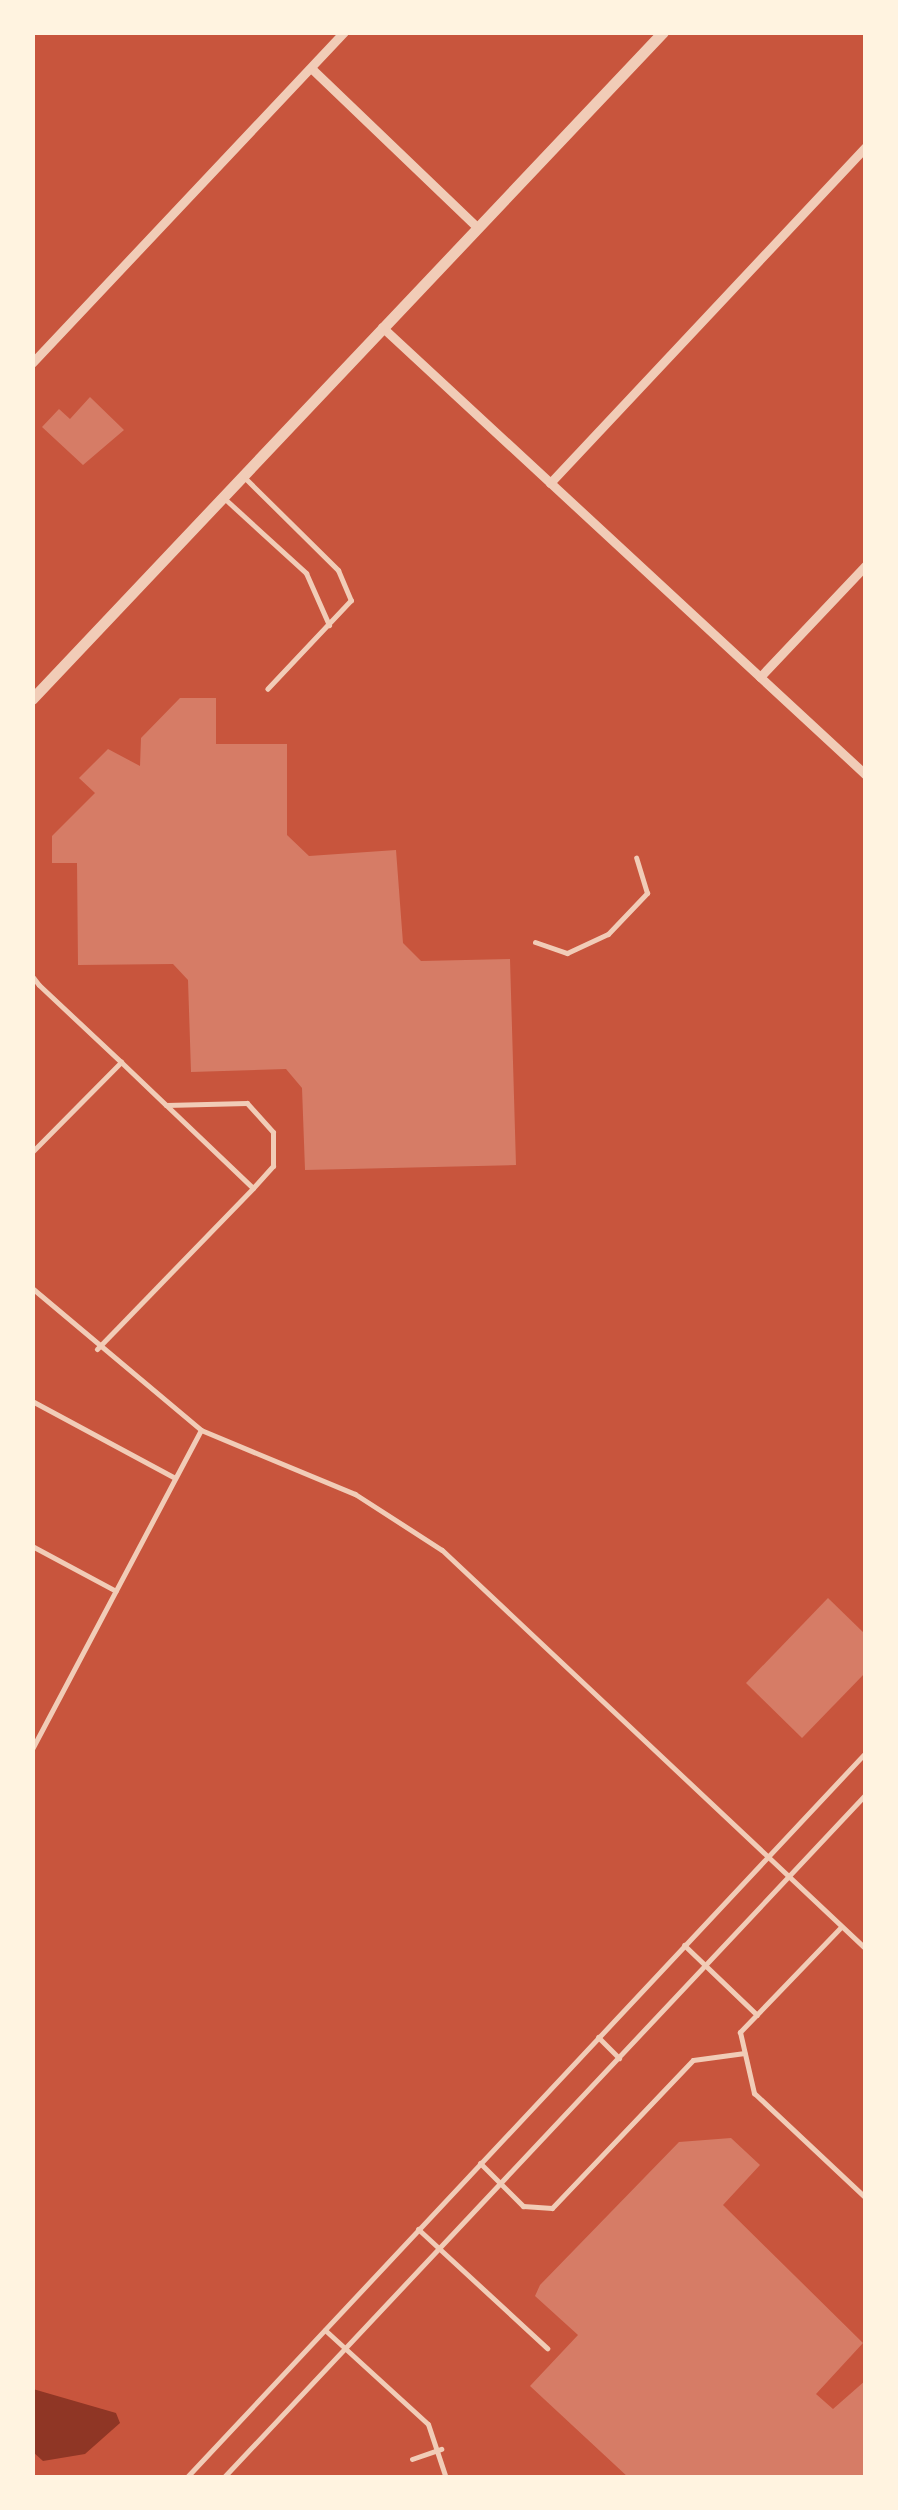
<!DOCTYPE html>
<style>
body{margin:0}
#map{position:relative;width:898px;height:2510px;overflow:hidden;background:#c8553d;font-family:"IBM Plex Serif",serif}
div>[style]{position:absolute}
.water>*{inset:0;background:#8f3625}
.building>*{inset:0;background:#d67c66}
.service>*{height:5px;margin:-2.5px;padding:0 2.5px;transform-origin:2.5px;border-radius:2.5px;background:#f1ccb7}
.minor>*{height:9px;margin:-4.5px;padding:0 4.5px;transform-origin:4.5px;border-radius:4.5px;background:#f1ccb7}
.tertiary>*{height:11px;margin:-5.5px;padding:0 5.5px;transform-origin:5.5px;border-radius:5.5px;background:#f1ccb7}
span{translate:-50% -50%;white-space:nowrap;text-align:center;line-height:1.15;-webkit-text-stroke:10px #fff3e0;paint-order:stroke}
.frame{position:absolute;inset:0;border:35px solid #fff3e0;pointer-events:none}
</style>
<div id="map">
<div class="water">
<div style="clip-path:polygon(33px 2389px,116px 2413px,120px 2423px,85px 2454px,43px 2461px,33px 2452px)"></div>
</div>
<div class="building">
<div style="clip-path:polygon(90px 397px,124px 430px,83px 465px,42px 427px,59px 409px,70px 419px)"></div>
<div style="clip-path:polygon(180px 698px,216px 698px,216px 744px,287px 744px,287px 835px,309px 856px,396px 850px,403px 943px,421px 961px,510px 959px,516px 1165px,305px 1170px,302px 1088px,286px 1069px,191px 1072px,188px 980px,173px 964px,78px 965px,77px 863px,52px 863px,52px 836px,95px 793px,79px 778px,108px 749px,140px 766px,141px 738px)"></div>
<div style="clip-path:polygon(828px 1598px,866px 1635px,866px 1672px,802px 1738px,746px 1683px)"></div>
<div style="clip-path:polygon(731px 2138px,760px 2165px,723px 2205px,863px 2343px,816px 2394px,833px 2409px,866px 2380px,866px 2478px,629px 2478px,530px 2386px,578px 2335px,535px 2296px,540px 2285px,679px 2142px)"></div>
</div>
<div class="service">
<div style="left:245px;top:478px;width:131px;rotate:44.7deg"></div>
<div style="left:338px;top:570px;width:33px;rotate:67deg"></div>
<div style="left:351px;top:600px;width:122px;rotate:133.3deg"></div>
<div style="left:225px;top:499px;width:110px;rotate:42.4deg"></div>
<div style="left:306px;top:573px;width:57px;rotate:66.1deg"></div>
<div style="left:535px;top:942px;width:34px;rotate:19deg"></div>
<div style="left:567px;top:953px;width:45px;rotate:-24.9deg"></div>
<div style="left:608px;top:934px;width:57px;rotate:-46.4deg"></div>
<div style="left:647px;top:893px;width:37px;rotate:-107deg"></div>
<div style="left:32px;top:976px;width:11px;rotate:52deg"></div>
<div style="left:39px;top:985px;width:112px;rotate:43.2deg"></div>
<div style="left:121px;top:1062px;width:62px;rotate:43.7deg"></div>
<div style="left:166px;top:1105px;width:120px;rotate:43.7deg"></div>
<div style="left:253px;top:1188px;width:30px;rotate:-48deg"></div>
<div style="left:273px;top:1166px;width:34px;rotate:-90deg"></div>
<div style="left:273px;top:1132px;width:39px;rotate:-132deg"></div>
<div style="left:247px;top:1103px;width:81px;rotate:178.6deg"></div>
<div style="left:32px;top:1152px;width:127px;rotate:-45.3deg"></div>
<div style="left:32px;top:1288px;width:221px;rotate:40deg"></div>
<div style="left:201px;top:1430px;width:167px;rotate:22.6deg"></div>
<div style="left:355px;top:1494px;width:103px;rotate:32.8deg"></div>
<div style="left:442px;top:1550px;width:582px;rotate:43.26deg"></div>
<div style="left:97px;top:1349px;width:224px;rotate:-45.9deg"></div>
<div style="left:32px;top:1401px;width:162px;rotate:28.3deg"></div>
<div style="left:32px;top:1546px;width:95px;rotate:28.2deg"></div>
<div style="left:32px;top:1749px;width:361px;rotate:-62.1deg"></div>
<div style="left:841px;top:1927px;width:146px;rotate:133.9deg"></div>
<div style="left:740px;top:2032px;width:63px;rotate:77.1deg"></div>
<div style="left:754px;top:2093px;width:154px;rotate:43.2deg"></div>
<div style="left:684px;top:1945px;width:101px;rotate:43.8deg"></div>
<div style="left:598px;top:2037px;width:30px;rotate:45deg"></div>
<div style="left:480px;top:2163px;width:61px;rotate:45deg"></div>
<div style="left:523px;top:2206px;width:29px;rotate:4deg"></div>
<div style="left:552px;top:2208px;width:204px;rotate:-46.4deg"></div>
<div style="left:693px;top:2060px;width:52px;rotate:-7.7deg"></div>
<div style="left:418px;top:2229px;width:176px;rotate:42.7deg"></div>
<div style="left:325px;top:2330px;width:139px;rotate:42.4deg"></div>
<div style="left:428px;top:2424px;width:57px;rotate:71.6deg"></div>
<div style="left:412px;top:2459px;width:31px;rotate:-19deg"></div>
<div style="left:186px;top:2478px;width:995px;rotate:-46.87deg"></div>
<div style="left:223px;top:2478px;width:939px;rotate:-46.77deg"></div>
</div>
<div class="minor">
<div style="left:311px;top:68px;width:228px;rotate:43.8deg"></div>
<div style="left:382px;top:327px;width:660px;rotate:42.79deg"></div>
<div style="left:32px;top:363px;width:455px;rotate:-46.7deg"></div>
<div style="left:550px;top:483px;width:461px;rotate:-46.8deg"></div>
<div style="left:760px;top:677px;width:154px;rotate:-46.6deg"></div>
</div>
<div class="tertiary">
<div style="left:32px;top:699px;width:918px;rotate:-46.59deg"></div>
</div>
<div class="frame"></div>
</div>
